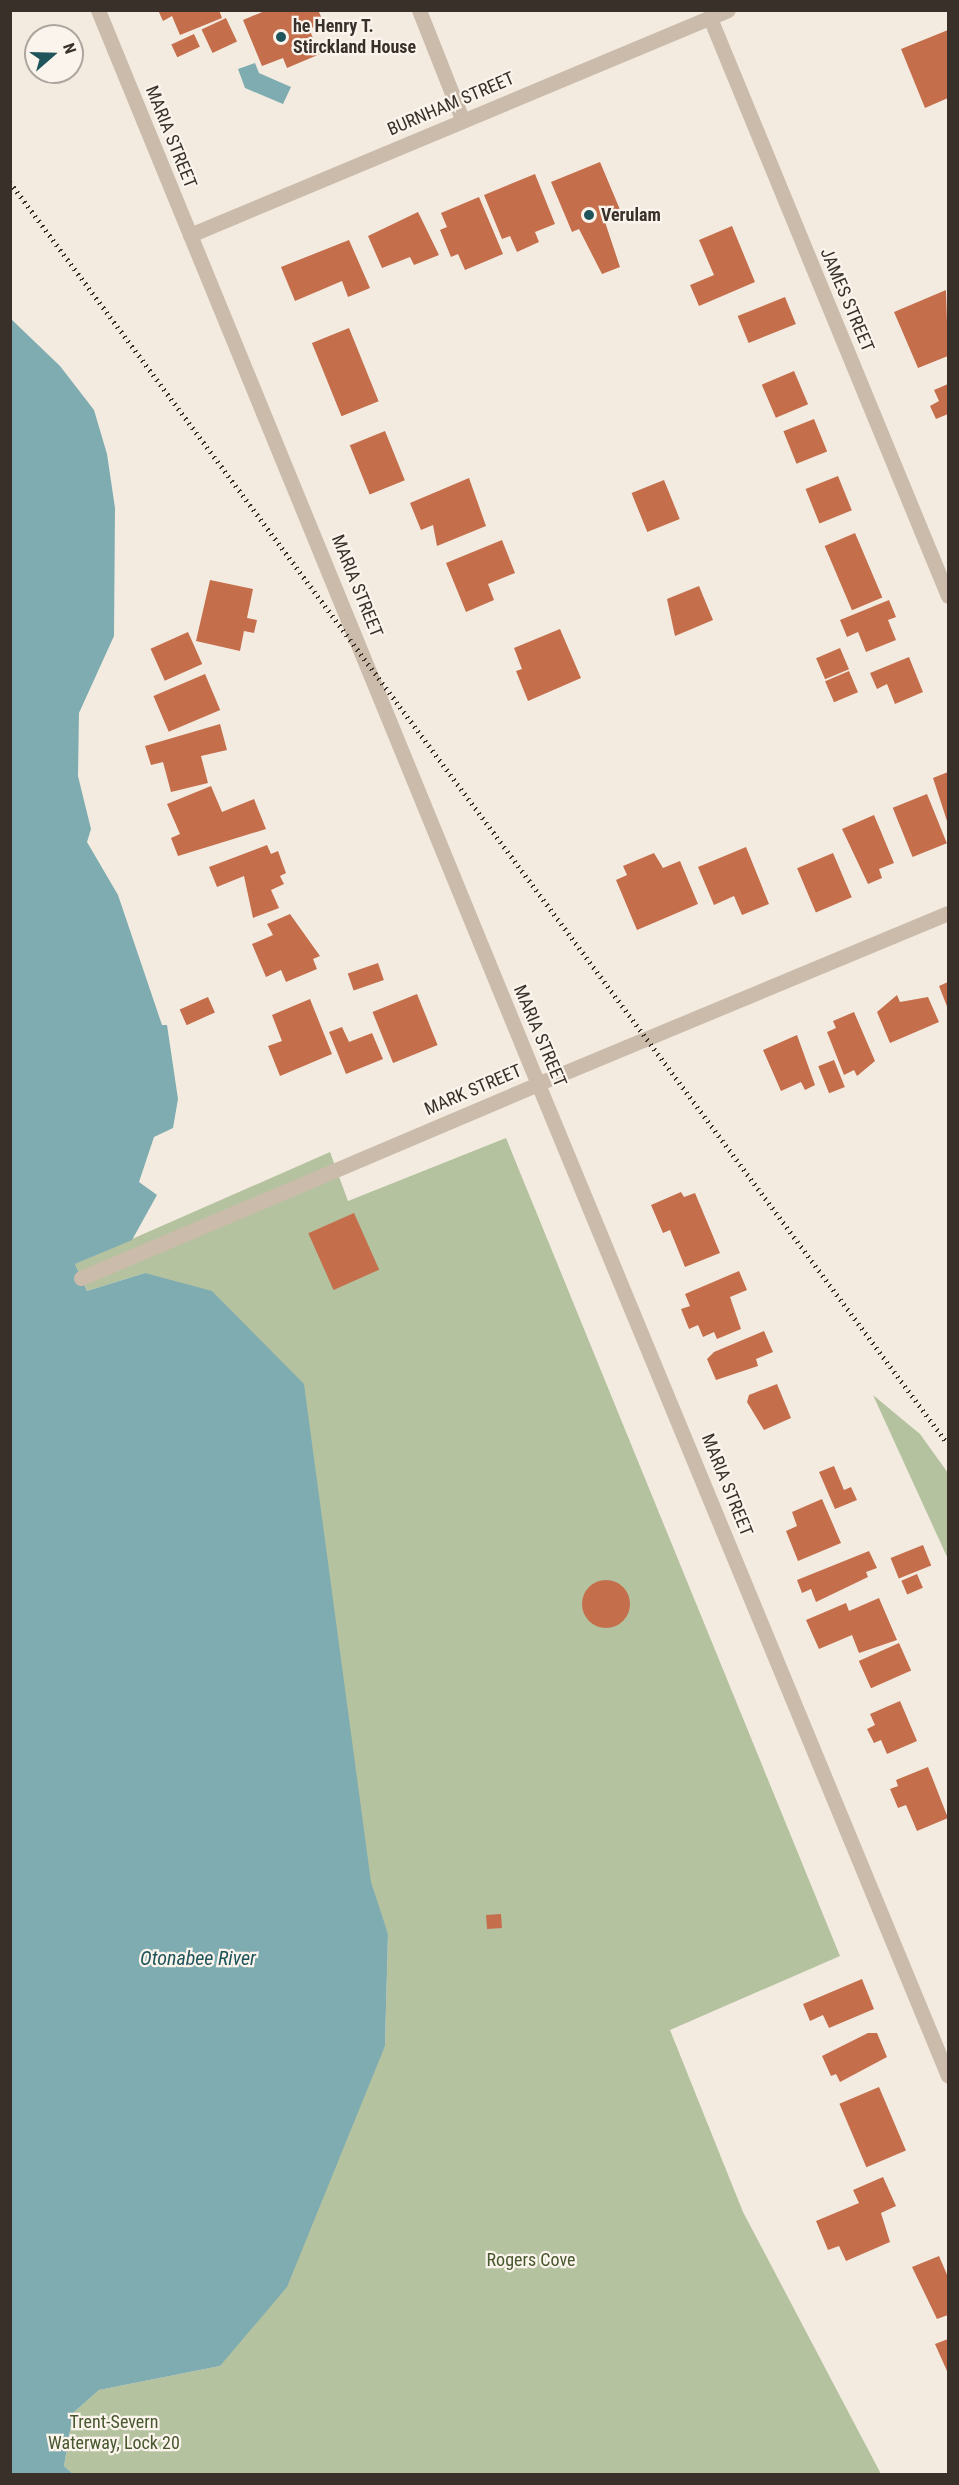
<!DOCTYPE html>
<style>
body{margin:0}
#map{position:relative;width:959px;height:2485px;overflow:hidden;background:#f3ebe0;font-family:"Roboto Condensed",sans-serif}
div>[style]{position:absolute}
.green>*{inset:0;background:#b5c29f}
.water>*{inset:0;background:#7facb0}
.building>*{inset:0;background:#c46e4c;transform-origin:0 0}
.round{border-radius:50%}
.minor>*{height:15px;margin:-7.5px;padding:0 7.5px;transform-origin:7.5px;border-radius:7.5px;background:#cbbbab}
.tertiary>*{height:15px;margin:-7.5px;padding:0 7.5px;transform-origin:7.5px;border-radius:7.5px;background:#cbbbab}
.rail>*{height:4.5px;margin-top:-2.25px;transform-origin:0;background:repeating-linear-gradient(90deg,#39302a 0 1.5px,transparent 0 6px)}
.dots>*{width:16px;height:16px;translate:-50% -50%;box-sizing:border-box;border:3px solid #faf4ec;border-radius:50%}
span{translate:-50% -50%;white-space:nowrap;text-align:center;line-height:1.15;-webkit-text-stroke:4.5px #faf4ec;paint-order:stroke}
.poi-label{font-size:18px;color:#39302a;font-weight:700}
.left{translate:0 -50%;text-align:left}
.street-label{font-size:18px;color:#39302a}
.park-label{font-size:18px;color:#47572e}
.water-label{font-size:20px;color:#20545b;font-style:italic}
.frame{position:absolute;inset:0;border:12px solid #39302a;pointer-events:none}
.north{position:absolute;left:24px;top:24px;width:60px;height:60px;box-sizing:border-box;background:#faf4ec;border:2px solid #ada69e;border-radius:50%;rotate:70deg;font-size:16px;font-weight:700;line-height:24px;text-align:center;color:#39302a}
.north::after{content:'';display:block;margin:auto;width:21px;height:27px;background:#20545b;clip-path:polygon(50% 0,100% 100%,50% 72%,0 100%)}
</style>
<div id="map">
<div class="green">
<div style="clip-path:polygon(506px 1138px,840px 1956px,670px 2030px,743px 2212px,881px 2474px,73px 2474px,64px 2466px,73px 2413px,99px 2390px,220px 2366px,385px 2046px,388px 1934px,145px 1273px,87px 1291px,75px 1264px,330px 1152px,348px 1201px)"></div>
<div style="clip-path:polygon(873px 1395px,920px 1434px,948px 1473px,948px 1559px)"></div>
</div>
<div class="water">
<div style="clip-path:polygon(255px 63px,259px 73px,291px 87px,283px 104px,245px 88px,238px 69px)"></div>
<div style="clip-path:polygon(10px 318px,60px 366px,94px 410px,107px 454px,115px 508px,114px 636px,79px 713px,78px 776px,91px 829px,87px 842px,118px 895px,162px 1025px,167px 1025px,178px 1099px,173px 1128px,154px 1137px,139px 1182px,157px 1195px,132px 1240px,75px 1264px,87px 1291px,145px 1273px,212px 1291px,304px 1384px,371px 1882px,388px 1934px,385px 2046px,287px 2287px,220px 2366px,99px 2390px,73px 2413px,64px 2466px,73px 2474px,10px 2474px)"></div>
</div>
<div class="building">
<div style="clip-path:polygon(158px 10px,219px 10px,222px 18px,180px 35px,172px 16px,163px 21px)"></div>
<div style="clip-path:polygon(267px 10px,318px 10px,324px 23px,309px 29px,320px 54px,287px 68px,283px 58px,262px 66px,243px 20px)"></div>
<div style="left:226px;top:18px;width:26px;height:27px;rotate:65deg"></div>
<div style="clip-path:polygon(948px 30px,948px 98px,925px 108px,901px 49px)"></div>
<div style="left:194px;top:34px;width:14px;height:25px;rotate:65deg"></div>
<div style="clip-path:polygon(600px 162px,621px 212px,604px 219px,620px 267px,602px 274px,579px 229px,572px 232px,551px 182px)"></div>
<div style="clip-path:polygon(535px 174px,555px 224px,535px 232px,539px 242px,517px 252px,510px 236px,502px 239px,484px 195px)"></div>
<div style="clip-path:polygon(479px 197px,503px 254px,465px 270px,458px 254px,451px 257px,440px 230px,447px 227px,441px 213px)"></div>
<div style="clip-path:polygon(418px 212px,439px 255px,414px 265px,410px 257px,382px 268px,368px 236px)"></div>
<div style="clip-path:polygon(732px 226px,755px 282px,699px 306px,690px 285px,714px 275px,699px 240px)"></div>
<div style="clip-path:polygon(349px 240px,370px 288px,348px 297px,342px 281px,295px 301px,281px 267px)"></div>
<div style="clip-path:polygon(946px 290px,948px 356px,918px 368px,894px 312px)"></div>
<div style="left:785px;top:297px;width:29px;height:51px;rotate:68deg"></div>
<div style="left:349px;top:328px;width:79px;height:40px;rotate:68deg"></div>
<div style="left:794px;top:371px;width:36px;height:35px;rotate:67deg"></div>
<div style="clip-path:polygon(948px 384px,948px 414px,936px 419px,930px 406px,939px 401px,934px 390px)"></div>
<div style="left:814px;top:419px;width:35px;height:33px;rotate:68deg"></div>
<div style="left:385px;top:431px;width:53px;height:38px;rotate:68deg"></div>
<div style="left:838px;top:476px;width:37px;height:35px;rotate:68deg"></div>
<div style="clip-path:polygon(469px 478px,486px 526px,437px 546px,433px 525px,421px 530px,410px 503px)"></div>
<div style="left:664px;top:480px;width:42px;height:35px;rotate:68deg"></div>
<div style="left:855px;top:533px;width:70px;height:33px;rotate:67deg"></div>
<div style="clip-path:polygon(502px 540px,515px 573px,488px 584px,494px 600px,466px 612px,446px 563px)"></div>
<div style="clip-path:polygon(210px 580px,253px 589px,247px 618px,257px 620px,254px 633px,244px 631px,240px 651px,196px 641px)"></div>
<div style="clip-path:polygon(699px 586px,713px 620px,675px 636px,667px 599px)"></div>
<div style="clip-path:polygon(889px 600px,896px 617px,888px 620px,896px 640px,866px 652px,858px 632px,847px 637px,840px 620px)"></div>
<div style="clip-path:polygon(560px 629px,581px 678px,528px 701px,516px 671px,522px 669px,514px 648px)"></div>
<div style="left:188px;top:632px;width:35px;height:41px;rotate:66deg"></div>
<div style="left:840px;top:648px;width:23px;height:26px;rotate:67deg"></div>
<div style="clip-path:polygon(909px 657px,923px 692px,895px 704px,887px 684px,877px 689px,870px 673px)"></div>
<div style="left:849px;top:671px;width:23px;height:26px;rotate:67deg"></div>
<div style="left:205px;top:674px;width:39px;height:56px;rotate:67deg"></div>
<div style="clip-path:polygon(220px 724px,227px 750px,201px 756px,208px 783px,171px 792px,163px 762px,151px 765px,145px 746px)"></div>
<div style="clip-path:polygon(948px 772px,948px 824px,933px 778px)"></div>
<div style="clip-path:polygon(211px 786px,222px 812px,254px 799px,266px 829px,178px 856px,171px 838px,180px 834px,167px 804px)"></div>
<div style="left:927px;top:794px;width:53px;height:37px;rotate:68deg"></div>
<div style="clip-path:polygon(874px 815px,894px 863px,879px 869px,882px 878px,868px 884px,842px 829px)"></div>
<div style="clip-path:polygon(267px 845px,271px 854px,278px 851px,286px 873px,280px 876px,284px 884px,271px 890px,279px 908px,253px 918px,244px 876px,217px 887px,209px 867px)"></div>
<div style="clip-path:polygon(746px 847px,769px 904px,742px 915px,734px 896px,714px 905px,698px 867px)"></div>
<div style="clip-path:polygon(654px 853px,663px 868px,680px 861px,698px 904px,637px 930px,616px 880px,627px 875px,623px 866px)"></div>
<div style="left:833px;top:853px;width:48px;height:39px;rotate:67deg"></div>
<div style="clip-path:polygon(290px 914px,320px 956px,313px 959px,317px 969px,286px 982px,281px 970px,266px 977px,252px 944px,273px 935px,267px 924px)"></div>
<div style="left:378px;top:963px;width:18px;height:32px;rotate:71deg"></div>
<div style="clip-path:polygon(948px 982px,948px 1009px,939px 986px)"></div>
<div style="left:417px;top:994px;width:55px;height:48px;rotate:68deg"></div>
<div style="clip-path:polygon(897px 995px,900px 1002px,928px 997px,939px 1022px,890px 1043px,877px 1012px)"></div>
<div style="left:208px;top:997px;width:17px;height:31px;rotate:66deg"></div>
<div style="clip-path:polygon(310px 999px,332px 1054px,280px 1076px,268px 1046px,282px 1041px,272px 1015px)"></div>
<div style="clip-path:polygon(854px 1012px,875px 1061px,857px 1076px,854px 1070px,844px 1075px,827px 1032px,836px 1028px,833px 1021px)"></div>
<div style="clip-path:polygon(342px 1027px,349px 1042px,372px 1033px,383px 1059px,346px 1074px,329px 1032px)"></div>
<div style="clip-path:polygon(797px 1035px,815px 1085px,805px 1090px,801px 1082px,781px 1091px,763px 1050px)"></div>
<div style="left:834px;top:1060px;width:29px;height:17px;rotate:68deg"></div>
<div style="clip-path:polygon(681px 1192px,684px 1197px,695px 1193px,720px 1253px,685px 1267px,670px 1230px,663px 1233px,651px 1205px)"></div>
<div style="left:354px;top:1213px;width:62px;height:50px;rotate:66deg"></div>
<div style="clip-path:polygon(739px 1271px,747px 1290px,730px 1297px,741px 1329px,717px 1339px,714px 1332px,703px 1337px,698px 1325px,689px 1329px,681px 1309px,690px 1306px,685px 1294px)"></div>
<div style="clip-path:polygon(764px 1331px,773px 1352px,756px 1359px,758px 1366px,716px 1380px,707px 1359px,714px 1352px)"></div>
<div style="clip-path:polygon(777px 1384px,791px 1418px,764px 1430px,747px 1402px,749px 1395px)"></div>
<div style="clip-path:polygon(834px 1466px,844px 1490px,851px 1487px,857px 1500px,835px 1509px,819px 1472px)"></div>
<div style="clip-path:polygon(822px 1499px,841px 1543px,798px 1561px,786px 1531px,797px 1526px,792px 1512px)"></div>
<div style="left:923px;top:1545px;width:22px;height:35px;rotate:68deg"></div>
<div style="clip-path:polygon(869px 1551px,877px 1568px,866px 1572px,868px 1577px,816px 1602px,811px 1589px,802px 1593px,797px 1580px)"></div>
<div style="left:917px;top:1574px;width:15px;height:17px;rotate:67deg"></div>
<div class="round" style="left:582px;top:1580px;width:48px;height:48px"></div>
<div style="clip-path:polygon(879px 1598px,897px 1640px,859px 1653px,852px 1635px,819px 1649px,806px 1620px,846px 1603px,849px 1611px)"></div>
<div style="left:899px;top:1643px;width:30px;height:44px;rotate:66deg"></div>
<div style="clip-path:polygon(900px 1701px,917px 1741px,887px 1754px,881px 1740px,874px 1743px,867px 1729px,875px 1725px,870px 1714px)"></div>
<div style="clip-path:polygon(928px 1767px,948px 1818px,917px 1831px,906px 1805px,898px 1808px,890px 1789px,898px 1786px,896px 1780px)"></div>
<div style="left:501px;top:1914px;width:14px;height:15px;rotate:86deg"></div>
<div style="clip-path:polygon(862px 1979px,874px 2009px,829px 2028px,823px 2015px,810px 2021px,803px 2004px)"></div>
<div style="clip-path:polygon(868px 2033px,877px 2033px,887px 2057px,840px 2082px,836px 2074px,831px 2076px,822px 2056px)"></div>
<div style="left:879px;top:2087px;width:69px;height:43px;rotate:67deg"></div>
<div style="clip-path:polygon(883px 2177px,896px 2206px,881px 2213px,890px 2242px,846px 2261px,839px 2246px,828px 2250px,816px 2221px,859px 2203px,853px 2190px)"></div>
<div style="clip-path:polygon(939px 2256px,948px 2277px,948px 2315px,937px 2319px,912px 2267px)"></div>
<div style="clip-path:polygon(948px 2339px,948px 2370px,947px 2371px,935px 2344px)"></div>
</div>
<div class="minor">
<div style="left:419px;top:10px;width:119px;rotate:68.4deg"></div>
<div style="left:710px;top:18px;width:625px;rotate:67.62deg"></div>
<div style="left:190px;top:235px;width:583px;rotate:-22.7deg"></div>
<div style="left:81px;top:1278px;width:496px;rotate:-23deg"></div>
<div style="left:538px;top:1084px;width:1161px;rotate:-112.28deg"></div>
</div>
<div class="tertiary">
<div style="left:948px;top:913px;width:444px;rotate:157.4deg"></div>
<div style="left:538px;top:1084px;width:1073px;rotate:67.54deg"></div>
</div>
<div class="rail">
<div style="left:10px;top:182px;width:1572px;rotate:53.38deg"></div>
</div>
<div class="dots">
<div style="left:281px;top:37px;background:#20545b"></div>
<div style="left:589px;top:215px;background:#20545b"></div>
</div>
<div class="poi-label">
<span class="left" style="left:293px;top:37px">he Henry T.<br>Stirckland House</span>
<span class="left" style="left:601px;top:215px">Verulam</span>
</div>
<div class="street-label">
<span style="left:451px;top:104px;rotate:-23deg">BURNHAM STREET</span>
<span style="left:171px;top:137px;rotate:68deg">MARIA STREET</span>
<span style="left:847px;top:300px;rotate:67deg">JAMES STREET</span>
<span style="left:357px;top:586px;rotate:68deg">MARIA STREET</span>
<span style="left:540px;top:1036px;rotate:67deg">MARIA STREET</span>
<span style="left:473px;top:1090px;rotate:-23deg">MARK STREET</span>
<span style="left:727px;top:1485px;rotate:68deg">MARIA STREET</span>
</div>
<div class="park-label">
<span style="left:531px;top:2260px">Rogers Cove</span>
<span style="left:114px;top:2433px">Trent-Severn<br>Waterway, Lock 20</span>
</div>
<div class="water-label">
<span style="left:198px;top:1958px">Otonabee River</span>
</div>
<div class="frame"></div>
<div class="north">N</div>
</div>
